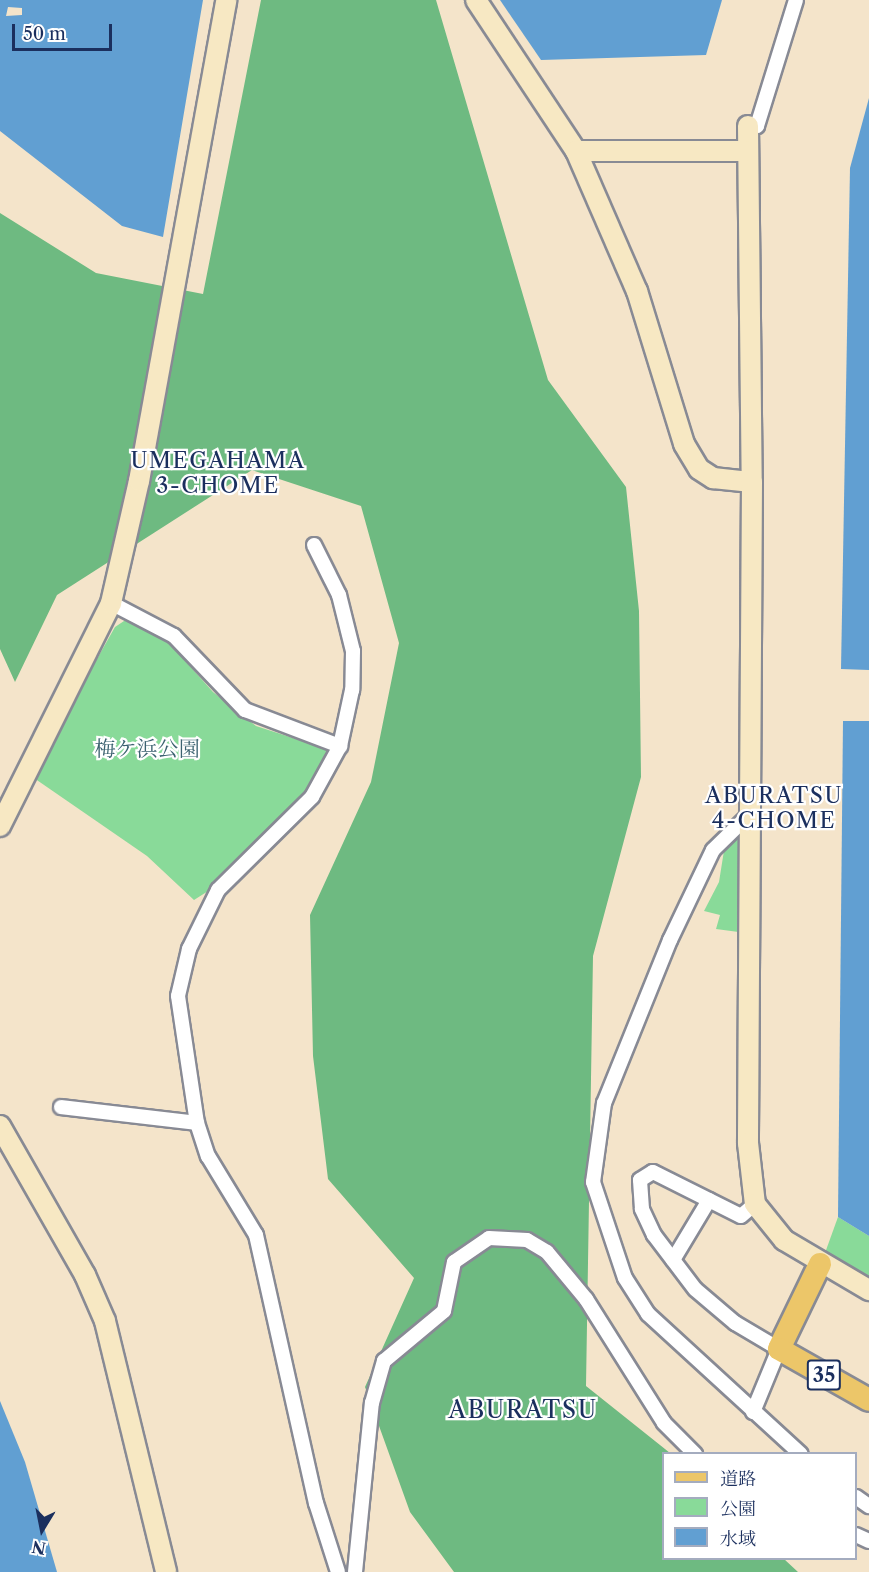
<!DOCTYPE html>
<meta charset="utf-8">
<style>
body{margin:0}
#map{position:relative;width:869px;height:1572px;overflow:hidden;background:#f4e4ca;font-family:"Libre Caslon Text","Noto Serif JP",serif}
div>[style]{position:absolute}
.green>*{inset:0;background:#89da99}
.forest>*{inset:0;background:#6eba81}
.water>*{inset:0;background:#619fd2}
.roads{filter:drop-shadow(2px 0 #888a94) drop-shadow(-2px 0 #888a94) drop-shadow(0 2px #888a94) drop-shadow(0 -2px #888a94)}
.street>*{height:14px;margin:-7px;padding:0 7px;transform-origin:7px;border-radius:7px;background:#fff}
.secondary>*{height:20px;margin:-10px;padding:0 10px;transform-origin:10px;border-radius:10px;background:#f7e8c3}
.primary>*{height:22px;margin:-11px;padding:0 11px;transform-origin:11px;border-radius:11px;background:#ecc669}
span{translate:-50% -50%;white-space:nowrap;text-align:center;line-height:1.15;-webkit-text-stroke:4.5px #fff;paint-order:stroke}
.shield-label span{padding:2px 4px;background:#fff;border:2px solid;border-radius:4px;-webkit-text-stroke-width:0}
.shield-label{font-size:20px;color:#1b2f5e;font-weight:700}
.park-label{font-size:21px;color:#3c6270}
.neighbourhood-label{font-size:22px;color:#1b2f5e;letter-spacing:1.5px}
.quarter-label{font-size:24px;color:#1b2f5e;letter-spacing:1.5px}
.legend{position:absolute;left:662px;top:1452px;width:195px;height:108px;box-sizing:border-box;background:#fff;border:2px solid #a4acbf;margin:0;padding:8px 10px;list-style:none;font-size:18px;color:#1b2f5e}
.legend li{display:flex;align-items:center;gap:12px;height:30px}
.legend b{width:30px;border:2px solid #a4acbf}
.north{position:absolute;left:12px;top:1500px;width:60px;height:60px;-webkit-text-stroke:4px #fff;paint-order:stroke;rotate:190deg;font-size:16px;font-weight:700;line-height:24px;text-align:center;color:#1b2f5e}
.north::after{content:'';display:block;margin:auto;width:21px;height:27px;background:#1b2f5e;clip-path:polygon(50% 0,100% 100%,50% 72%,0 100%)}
.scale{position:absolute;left:12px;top:24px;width:100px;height:27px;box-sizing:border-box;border:3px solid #1b2f5e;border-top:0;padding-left:8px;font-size:18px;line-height:21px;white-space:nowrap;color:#1b2f5e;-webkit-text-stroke:4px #fff;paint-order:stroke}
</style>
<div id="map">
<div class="green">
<div style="clip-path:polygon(133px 615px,154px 626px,213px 692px,256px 726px,330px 750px,317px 790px,216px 886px,194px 900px,147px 856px,31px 776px,115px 627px)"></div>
<div style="clip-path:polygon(743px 827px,746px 933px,716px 929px,720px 915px,704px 911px,719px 882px,726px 838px)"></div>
<div style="clip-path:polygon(838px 1217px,869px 1236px,869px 1290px,821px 1264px)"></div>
</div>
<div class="forest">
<div style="clip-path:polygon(261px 0,436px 0,548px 380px,626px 487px,639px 611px,641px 777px,593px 956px,586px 1386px,670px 1453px,664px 1454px,664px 1558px,784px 1559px,798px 1572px,454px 1572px,410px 1512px,365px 1387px,414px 1278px,328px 1179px,313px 1056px,310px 915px,371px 782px,399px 643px,361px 506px,252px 470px,57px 595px,15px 682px,0 649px,0 213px,96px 273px,203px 294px)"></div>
</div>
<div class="water">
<div style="clip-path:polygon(evenodd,0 0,203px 0,163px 237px,122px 226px,0 131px,0 0,8px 7px,22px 8px,22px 15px,6px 16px,8px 7px)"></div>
<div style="clip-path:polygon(500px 0,722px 0,706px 55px,541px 60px)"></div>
<div style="clip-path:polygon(869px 98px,869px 670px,841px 669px,850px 168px)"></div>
<div style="clip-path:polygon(843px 721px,869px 721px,869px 1236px,838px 1217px)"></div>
<div style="clip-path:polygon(0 1401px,25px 1462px,57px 1572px,0 1572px)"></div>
</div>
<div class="roads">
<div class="street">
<div style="left:748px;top:126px;width:9px"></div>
<div style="left:757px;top:126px;width:132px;rotate:-72.8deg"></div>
<div style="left:314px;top:545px;width:56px;rotate:63.4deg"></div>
<div style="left:339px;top:595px;width:58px;rotate:76deg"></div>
<div style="left:353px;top:651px;width:39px;rotate:91deg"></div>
<div style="left:352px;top:690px;width:57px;rotate:102.1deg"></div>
<div style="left:340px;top:746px;width:58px;rotate:118.8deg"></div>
<div style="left:312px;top:797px;width:132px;rotate:135.3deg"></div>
<div style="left:218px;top:890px;width:66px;rotate:116.2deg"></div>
<div style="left:189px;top:949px;width:48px;rotate:103.2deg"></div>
<div style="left:178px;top:996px;width:128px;rotate:81.5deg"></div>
<div style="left:197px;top:1123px;width:35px;rotate:72deg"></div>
<div style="left:208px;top:1156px;width:92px;rotate:58.7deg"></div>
<div style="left:256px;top:1235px;width:275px;rotate:77.4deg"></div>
<div style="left:316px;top:1503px;width:72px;rotate:72.3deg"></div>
<div style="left:111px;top:603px;width:71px;rotate:27.6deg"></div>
<div style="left:174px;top:636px;width:103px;rotate:46.2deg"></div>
<div style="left:245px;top:710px;width:102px;rotate:20.8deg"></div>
<div style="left:751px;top:813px;width:53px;rotate:135.8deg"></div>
<div style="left:713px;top:850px;width:100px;rotate:115.5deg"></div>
<div style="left:670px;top:940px;width:176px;rotate:112deg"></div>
<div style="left:604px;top:1103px;width:80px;rotate:97.9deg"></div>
<div style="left:593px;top:1182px;width:101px;rotate:71.6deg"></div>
<div style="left:625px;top:1278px;width:43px;rotate:57.4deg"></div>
<div style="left:648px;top:1314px;width:207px;rotate:42.5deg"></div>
<div style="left:61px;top:1107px;width:137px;rotate:6.7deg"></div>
<div style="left:673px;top:1260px;width:70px;rotate:-59deg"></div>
<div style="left:753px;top:1412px;width:68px;rotate:-67.6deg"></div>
<div style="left:779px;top:1349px;width:51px;rotate:-149.4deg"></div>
<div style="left:735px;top:1323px;width:52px;rotate:-139.6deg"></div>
<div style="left:695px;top:1289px;width:68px;rotate:-127.2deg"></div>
<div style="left:654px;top:1235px;width:29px;rotate:-115deg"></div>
<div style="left:642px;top:1209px;width:29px;rotate:-94deg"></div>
<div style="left:640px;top:1180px;width:15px;rotate:-32deg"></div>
<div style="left:653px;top:1172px;width:98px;rotate:26.6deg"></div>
<div style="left:741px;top:1216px;width:18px;rotate:-41deg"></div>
<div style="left:856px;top:1497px;width:16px;rotate:35deg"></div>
<div style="left:856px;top:1535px;width:14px;rotate:25deg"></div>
<div style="left:355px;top:1572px;width:170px;rotate:-84.3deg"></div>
<div style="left:372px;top:1403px;width:44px;rotate:-74.1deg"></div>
<div style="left:384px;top:1361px;width:78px;rotate:-39.8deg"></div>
<div style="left:444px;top:1311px;width:50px;rotate:-78.5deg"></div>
<div style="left:454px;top:1262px;width:42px;rotate:-34.4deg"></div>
<div style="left:489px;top:1238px;width:38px;rotate:3deg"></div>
<div style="left:527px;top:1240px;width:23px;rotate:31deg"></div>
<div style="left:547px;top:1252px;width:61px;rotate:50.3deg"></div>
<div style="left:586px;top:1299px;width:146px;rotate:57.8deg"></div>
<div style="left:664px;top:1423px;width:44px;rotate:45deg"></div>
</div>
<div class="secondary">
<div style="left:476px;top:0;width:181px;rotate:56.5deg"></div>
<div style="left:576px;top:151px;width:153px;rotate:66.5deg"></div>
<div style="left:637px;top:291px;width:160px;rotate:72.9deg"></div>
<div style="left:684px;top:444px;width:29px;rotate:59deg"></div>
<div style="left:699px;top:469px;width:17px;rotate:33deg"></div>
<div style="left:713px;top:478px;width:39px;rotate:6deg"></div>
<div style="left:752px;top:482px;width:661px;rotate:90.35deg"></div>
<div style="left:748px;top:1143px;width:61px;rotate:83.5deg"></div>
<div style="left:755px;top:1204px;width:46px;rotate:51.1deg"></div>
<div style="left:784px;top:1240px;width:99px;rotate:30.5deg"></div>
<div style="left:748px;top:126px;width:356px;rotate:89.4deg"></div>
<div style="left:576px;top:151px;width:170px"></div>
<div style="left:0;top:826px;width:249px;rotate:-63.5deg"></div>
<div style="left:111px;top:603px;width:125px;rotate:-77.1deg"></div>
<div style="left:139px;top:481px;width:489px;rotate:-79.7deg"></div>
<div style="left:0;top:1126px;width:172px;rotate:60.3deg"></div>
<div style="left:85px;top:1275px;width:50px;rotate:66.5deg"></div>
<div style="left:105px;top:1321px;width:258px;rotate:76.3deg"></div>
</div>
<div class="primary">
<div style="left:820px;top:1264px;width:94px;rotate:115.8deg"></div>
<div style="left:779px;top:1349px;width:103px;rotate:29.5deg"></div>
</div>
</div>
<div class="shield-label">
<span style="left:824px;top:1375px">35</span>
</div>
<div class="park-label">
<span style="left:147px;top:749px">梅ケ浜公園</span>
</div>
<div class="neighbourhood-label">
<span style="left:218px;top:473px">UMEGAHAMA<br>3-CHOME</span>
<span style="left:774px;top:808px">ABURATSU<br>4-CHOME</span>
</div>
<div class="quarter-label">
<span style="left:523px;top:1410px">ABURATSU</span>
</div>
<ul class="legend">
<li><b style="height:8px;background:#ecc669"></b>道路</li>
<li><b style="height:16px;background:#89da99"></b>公園</li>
<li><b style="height:16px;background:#619fd2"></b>水域</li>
</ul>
<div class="north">N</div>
<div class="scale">50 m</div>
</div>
